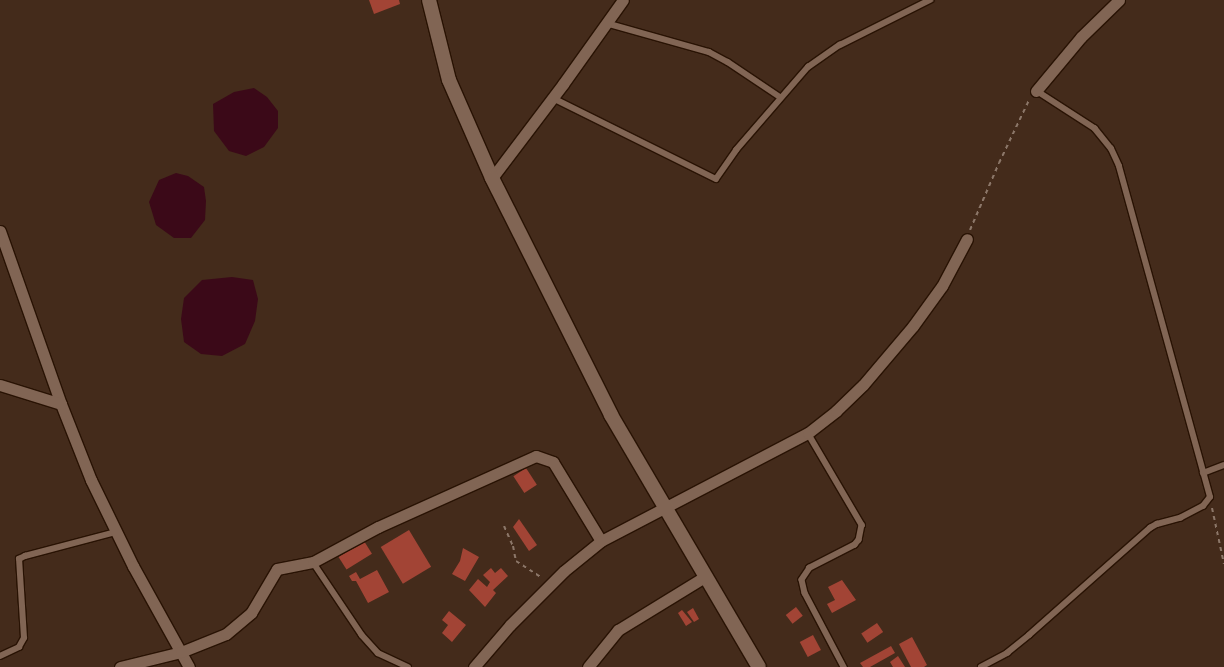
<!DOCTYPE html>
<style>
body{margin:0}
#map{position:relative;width:1224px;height:667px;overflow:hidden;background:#442b1b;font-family:Karla,sans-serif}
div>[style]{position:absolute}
.water>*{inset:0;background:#3b0918}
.building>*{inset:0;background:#a24435;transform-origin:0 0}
.path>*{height:2px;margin-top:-1px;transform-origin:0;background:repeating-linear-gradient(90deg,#8c7769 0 4px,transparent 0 8px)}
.roads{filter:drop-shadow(1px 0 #291304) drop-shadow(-1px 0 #291304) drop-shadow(0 1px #291304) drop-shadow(0 -1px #291304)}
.service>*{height:5.5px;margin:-2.75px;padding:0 2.75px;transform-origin:2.75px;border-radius:2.75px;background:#816554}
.minor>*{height:11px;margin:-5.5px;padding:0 5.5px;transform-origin:5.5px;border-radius:5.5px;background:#816554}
.secondary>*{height:14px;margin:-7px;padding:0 7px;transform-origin:7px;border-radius:7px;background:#816554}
span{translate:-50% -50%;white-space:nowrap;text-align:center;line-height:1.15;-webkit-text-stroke:4px #392112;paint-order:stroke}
</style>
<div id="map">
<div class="water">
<div style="clip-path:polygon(254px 88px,267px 97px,278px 111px,278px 128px,264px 147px,246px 156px,229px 151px,214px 131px,213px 104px,234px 92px)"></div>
<div style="clip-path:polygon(176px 173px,188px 176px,204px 187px,206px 201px,205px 220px,191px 238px,174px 238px,156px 225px,149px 202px,159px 180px)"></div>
<div style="clip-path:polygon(232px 277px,253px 280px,258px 299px,255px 321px,245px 344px,222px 356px,201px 354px,184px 342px,181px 319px,184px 298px,202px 280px)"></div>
</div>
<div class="building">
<div style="clip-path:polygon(369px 0,399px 0,400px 4px,374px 14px)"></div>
<div style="left:526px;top:468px;width:20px;height:15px;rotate:57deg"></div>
<div style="clip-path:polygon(519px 519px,537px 545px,529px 551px,513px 527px)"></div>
<div style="left:409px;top:530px;width:43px;height:33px;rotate:59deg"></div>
<div style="left:364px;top:541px;width:15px;height:30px;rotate:58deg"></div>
<div style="clip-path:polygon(463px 548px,479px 557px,465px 581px,452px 574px,460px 561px)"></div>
<div style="clip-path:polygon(491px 568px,495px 573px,501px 568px,508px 576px,493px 590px,496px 593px,485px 607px,469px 590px,478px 579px,487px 587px,490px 582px,483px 575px)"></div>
<div style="clip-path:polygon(377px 570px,389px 592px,368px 603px,356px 581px,352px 581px,349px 576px,356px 572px,360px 579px)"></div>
<div style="clip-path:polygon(842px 580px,856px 600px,832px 613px,827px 604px,835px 600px,828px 587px)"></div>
<div style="left:796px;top:607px;width:11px;height:13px;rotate:52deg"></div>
<div style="clip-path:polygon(693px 608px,699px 619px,694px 622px,687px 612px)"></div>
<div style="clip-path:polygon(682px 610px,692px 622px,686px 626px,678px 613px)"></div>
<div style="clip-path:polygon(449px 611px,466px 625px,452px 642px,442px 633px,448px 625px,442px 620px)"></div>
<div style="left:877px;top:623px;width:11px;height:19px;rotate:56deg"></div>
<div style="left:813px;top:635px;width:17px;height:15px;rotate:62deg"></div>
<div style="clip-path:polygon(912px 637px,927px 665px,924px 667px,911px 667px,899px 644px)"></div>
<div style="clip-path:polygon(891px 646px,895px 653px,870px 667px,863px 667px,860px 663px)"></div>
<div style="clip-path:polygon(898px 656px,905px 667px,893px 667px,890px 662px)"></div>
</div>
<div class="path">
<div style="left:970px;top:230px;width:73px;rotate:-66.6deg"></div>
<div style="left:999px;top:163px;width:70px;rotate:-64.5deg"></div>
<div style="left:1212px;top:508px;width:57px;rotate:77.9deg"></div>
<div style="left:504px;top:526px;width:22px;rotate:66deg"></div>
<div style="left:513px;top:546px;width:15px;rotate:79deg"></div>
<div style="left:516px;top:561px;width:31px;rotate:33deg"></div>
</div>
<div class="roads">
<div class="service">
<div style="left:606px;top:23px;width:107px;rotate:15.7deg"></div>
<div style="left:709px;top:52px;width:21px;rotate:28deg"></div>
<div style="left:728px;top:62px;width:63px;rotate:33.9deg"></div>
<div style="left:553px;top:98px;width:182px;rotate:26.4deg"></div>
<div style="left:716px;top:179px;width:35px;rotate:-55deg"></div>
<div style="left:736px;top:150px;width:110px;rotate:-49.1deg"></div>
<div style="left:808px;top:67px;width:39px;rotate:-35deg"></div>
<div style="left:840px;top:45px;width:101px;rotate:-26.6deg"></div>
<div style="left:808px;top:433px;width:107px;rotate:59.6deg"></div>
<div style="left:862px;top:525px;width:15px;rotate:101deg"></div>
<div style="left:859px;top:540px;width:6px;rotate:129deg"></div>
<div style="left:855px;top:545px;width:51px;rotate:152.9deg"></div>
<div style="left:810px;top:568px;width:14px;rotate:124deg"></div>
<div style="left:802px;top:580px;width:13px;rotate:77deg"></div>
<div style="left:805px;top:593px;width:84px;rotate:62.2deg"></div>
<div style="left:1203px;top:473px;width:22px;rotate:-21deg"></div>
<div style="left:313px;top:562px;width:88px;rotate:56.1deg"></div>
<div style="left:362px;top:635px;width:24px;rotate:48deg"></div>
<div style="left:378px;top:653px;width:33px;rotate:25deg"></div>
<div style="left:0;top:656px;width:21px;rotate:-25deg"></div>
<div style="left:19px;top:647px;width:10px;rotate:-61deg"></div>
<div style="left:24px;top:638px;width:79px;rotate:-93.6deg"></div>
<div style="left:19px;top:559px;width:7px;rotate:-27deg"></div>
<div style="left:25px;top:556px;width:94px;rotate:-14.8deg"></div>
<div style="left:981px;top:667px;width:30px;rotate:-28deg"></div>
<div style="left:1007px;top:653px;width:28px;rotate:-39deg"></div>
<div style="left:1029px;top:635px;width:162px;rotate:-41.5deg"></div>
<div style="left:1150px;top:528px;width:8px;rotate:-30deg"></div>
<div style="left:1157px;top:524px;width:24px;rotate:-15deg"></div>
<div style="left:1180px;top:518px;width:26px;rotate:-28deg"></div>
<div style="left:1203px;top:506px;width:11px;rotate:-52deg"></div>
<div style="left:1210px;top:497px;width:343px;rotate:-105.4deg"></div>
<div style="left:1119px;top:166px;width:19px;rotate:-115deg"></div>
<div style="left:1111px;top:149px;width:26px;rotate:-129deg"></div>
<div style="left:1095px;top:129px;width:70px;rotate:-147.2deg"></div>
</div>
<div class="minor">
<div style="left:1036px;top:91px;width:70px;rotate:-50.2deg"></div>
<div style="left:1081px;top:37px;width:53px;rotate:-44.2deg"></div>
<div style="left:492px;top:178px;width:118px;rotate:-52.9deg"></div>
<div style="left:563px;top:84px;width:103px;rotate:-54.5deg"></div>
<div style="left:0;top:231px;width:183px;rotate:70.6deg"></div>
<div style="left:61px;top:404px;width:82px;rotate:68.5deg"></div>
<div style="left:91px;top:480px;width:96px;rotate:64deg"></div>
<div style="left:133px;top:566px;width:115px;rotate:61deg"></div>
<div style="left:0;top:385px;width:64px;rotate:17.3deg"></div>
<div style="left:120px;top:667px;width:63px;rotate:-13.8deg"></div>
<div style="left:181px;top:652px;width:48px;rotate:-21.8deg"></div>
<div style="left:226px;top:634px;width:33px;rotate:-40deg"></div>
<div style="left:251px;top:613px;width:51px;rotate:-59.4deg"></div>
<div style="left:277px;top:569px;width:37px;rotate:-11deg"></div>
<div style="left:313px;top:562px;width:74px;rotate:-28.3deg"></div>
<div style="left:378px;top:527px;width:173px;rotate:-24.2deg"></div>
<div style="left:536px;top:456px;width:18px;rotate:19deg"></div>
<div style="left:553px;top:462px;width:92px;rotate:58.7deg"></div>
<div style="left:474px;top:667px;width:55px;rotate:-49.4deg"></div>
<div style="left:510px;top:625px;width:76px;rotate:-45deg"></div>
<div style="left:564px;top:571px;width:48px;rotate:-39deg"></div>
<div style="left:601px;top:541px;width:233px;rotate:-27.6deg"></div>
<div style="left:808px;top:433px;width:36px;rotate:-38deg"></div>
<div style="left:836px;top:411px;width:37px;rotate:-44deg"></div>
<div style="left:863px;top:385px;width:77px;rotate:-49.7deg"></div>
<div style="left:913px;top:326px;width:49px;rotate:-54.1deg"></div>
<div style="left:942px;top:286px;width:53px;rotate:-62deg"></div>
<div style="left:588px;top:667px;width:48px;rotate:-51deg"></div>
<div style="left:618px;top:630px;width:103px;rotate:-31.5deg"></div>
</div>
<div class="secondary">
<div style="left:429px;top:0;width:82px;rotate:76deg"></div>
<div style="left:449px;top:80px;width:107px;rotate:66.3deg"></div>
<div style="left:492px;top:178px;width:265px;rotate:63.3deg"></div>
<div style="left:611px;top:415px;width:292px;rotate:59.6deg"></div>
</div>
</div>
</div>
